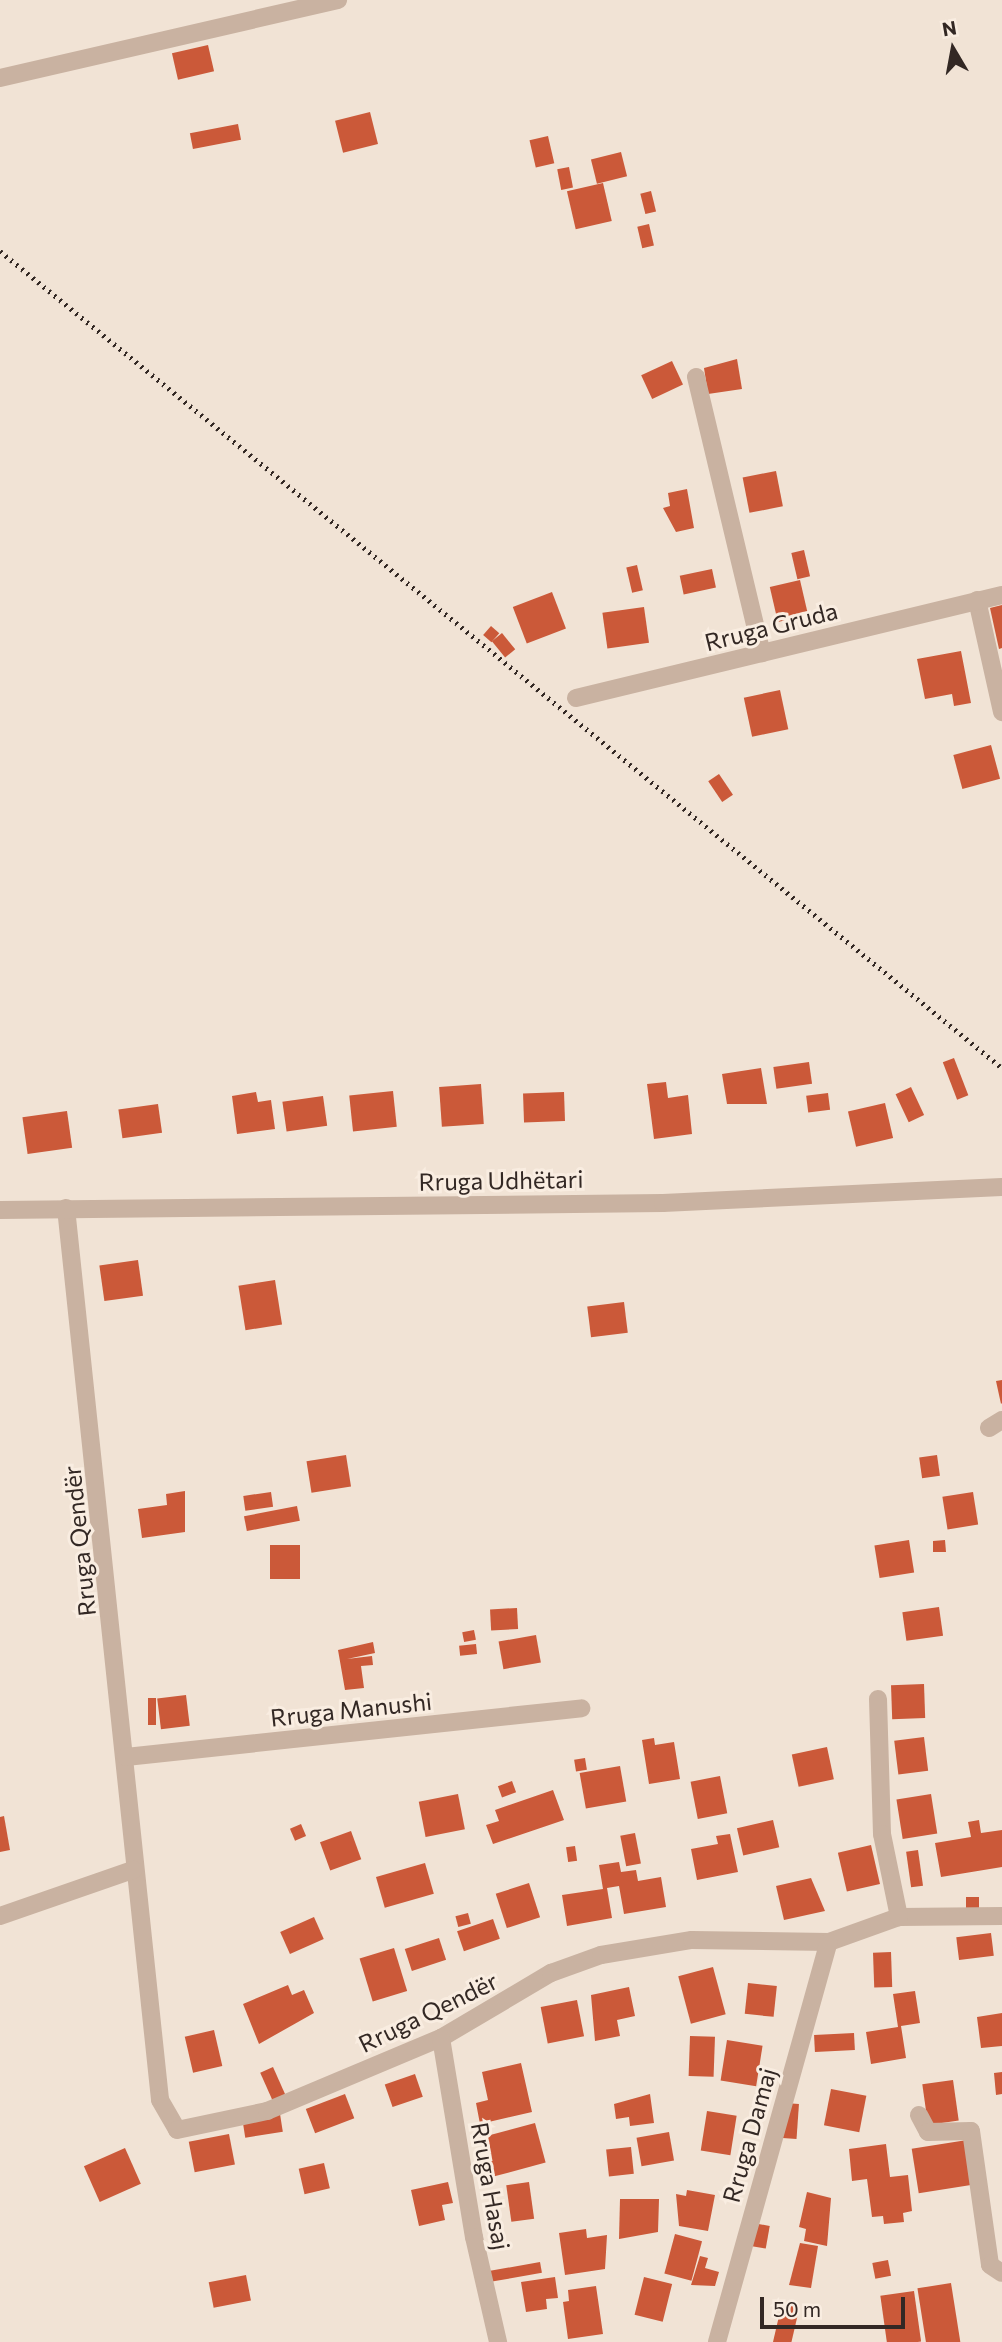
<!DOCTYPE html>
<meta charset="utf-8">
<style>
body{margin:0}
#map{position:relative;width:1002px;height:2342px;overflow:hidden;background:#f1e3d5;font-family:Commissioner,sans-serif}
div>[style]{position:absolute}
.building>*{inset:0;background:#cb5939;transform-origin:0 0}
.street>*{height:18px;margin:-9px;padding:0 9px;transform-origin:9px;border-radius:9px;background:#c9b2a1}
.rail>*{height:5px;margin-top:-2.5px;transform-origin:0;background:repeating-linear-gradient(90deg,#332824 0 2px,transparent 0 7px)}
span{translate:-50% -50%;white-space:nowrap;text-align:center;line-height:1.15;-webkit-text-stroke:6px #f9ede1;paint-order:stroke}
.street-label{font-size:24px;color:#332824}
.north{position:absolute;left:918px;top:14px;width:70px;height:70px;-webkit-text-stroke:5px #f9ede1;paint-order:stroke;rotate:350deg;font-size:19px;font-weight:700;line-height:28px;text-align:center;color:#332824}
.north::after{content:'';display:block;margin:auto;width:24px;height:32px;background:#332824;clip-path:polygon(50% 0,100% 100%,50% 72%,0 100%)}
.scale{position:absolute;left:760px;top:2297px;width:145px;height:32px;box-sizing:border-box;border:4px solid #332824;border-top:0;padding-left:9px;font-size:21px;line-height:24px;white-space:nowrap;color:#332824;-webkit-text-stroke:5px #f9ede1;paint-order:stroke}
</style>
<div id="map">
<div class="building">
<div style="left:208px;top:45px;width:27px;height:37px;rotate:77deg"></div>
<div style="left:370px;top:112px;width:33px;height:36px;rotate:76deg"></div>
<div style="left:238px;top:124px;width:16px;height:49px;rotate:79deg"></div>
<div style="left:548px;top:136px;width:28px;height:19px;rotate:77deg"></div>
<div style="left:621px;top:152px;width:25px;height:31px;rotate:76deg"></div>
<div style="left:569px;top:167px;width:21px;height:12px;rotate:79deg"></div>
<div style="left:603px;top:183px;width:39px;height:37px;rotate:77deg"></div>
<div style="left:651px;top:191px;width:21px;height:11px;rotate:76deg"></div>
<div style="left:649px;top:224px;width:22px;height:12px;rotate:77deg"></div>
<div style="clip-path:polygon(737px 359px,742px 389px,708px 394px,704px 368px)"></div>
<div style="left:672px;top:361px;width:26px;height:34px;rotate:65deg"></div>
<div style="left:776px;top:471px;width:36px;height:34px;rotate:79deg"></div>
<div style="clip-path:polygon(687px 489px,694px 528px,676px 532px,663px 508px,670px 506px,668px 493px)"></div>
<div style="left:804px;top:550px;width:27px;height:13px;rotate:77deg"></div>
<div style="left:637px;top:565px;width:26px;height:11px;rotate:77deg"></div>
<div style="left:712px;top:569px;width:19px;height:33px;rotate:78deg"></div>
<div style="left:800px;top:580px;width:36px;height:31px;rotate:77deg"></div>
<div style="left:552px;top:592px;width:39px;height:42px;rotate:69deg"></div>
<div style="clip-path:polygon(1002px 605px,1002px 648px,999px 649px,990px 608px)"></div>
<div style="left:644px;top:607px;width:36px;height:42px;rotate:82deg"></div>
<div style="left:491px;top:626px;width:11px;height:12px;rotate:41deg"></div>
<div style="left:502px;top:633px;width:21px;height:13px;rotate:51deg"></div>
<div style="clip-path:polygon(961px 651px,971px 703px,954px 706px,952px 694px,925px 699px,917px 659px)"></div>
<div style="left:780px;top:690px;width:40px;height:37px;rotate:78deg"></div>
<div style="left:991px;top:745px;width:35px;height:39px;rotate:75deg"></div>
<div style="left:719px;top:774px;width:25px;height:13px;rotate:56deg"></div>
<div style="left:954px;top:1058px;width:40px;height:12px;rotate:69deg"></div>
<div style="left:809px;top:1062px;width:22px;height:36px;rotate:82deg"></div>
<div style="clip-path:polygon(761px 1068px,767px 1104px,727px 1104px,722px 1074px)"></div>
<div style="clip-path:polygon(666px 1082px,668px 1098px,688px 1095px,692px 1134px,654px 1139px,647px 1084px)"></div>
<div style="left:481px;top:1084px;width:40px;height:42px;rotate:86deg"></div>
<div style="left:911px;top:1087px;width:31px;height:17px;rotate:65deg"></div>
<div style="left:393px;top:1091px;width:36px;height:44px;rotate:84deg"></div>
<div style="clip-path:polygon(256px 1092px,258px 1102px,271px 1100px,275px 1129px,237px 1134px,232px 1096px)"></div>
<div style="left:564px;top:1092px;width:29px;height:41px;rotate:88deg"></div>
<div style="left:828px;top:1093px;width:17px;height:22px;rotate:83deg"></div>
<div style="left:323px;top:1096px;width:30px;height:41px;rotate:82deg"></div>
<div style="left:885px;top:1103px;width:36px;height:38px;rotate:77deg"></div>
<div style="left:158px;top:1104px;width:29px;height:40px;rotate:82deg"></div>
<div style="left:67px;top:1111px;width:37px;height:45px;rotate:82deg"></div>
<div style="left:138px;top:1260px;width:36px;height:39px;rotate:82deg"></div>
<div style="left:275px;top:1280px;width:45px;height:37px;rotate:81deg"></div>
<div style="left:624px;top:1302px;width:31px;height:37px;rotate:83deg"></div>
<div style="clip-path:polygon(1002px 1380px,1002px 1403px,1001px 1404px,996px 1381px)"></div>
<div style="left:346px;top:1455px;width:32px;height:40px;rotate:81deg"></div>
<div style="left:937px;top:1455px;width:21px;height:18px;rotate:82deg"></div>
<div style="clip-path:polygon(185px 1491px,185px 1532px,142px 1538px,138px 1509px,167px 1505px,166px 1494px)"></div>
<div style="left:271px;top:1492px;width:15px;height:28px;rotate:82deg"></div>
<div style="left:973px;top:1492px;width:33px;height:31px;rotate:81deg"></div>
<div style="left:297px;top:1506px;width:15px;height:54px;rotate:79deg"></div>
<div style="left:909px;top:1540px;width:33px;height:35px;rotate:81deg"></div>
<div style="clip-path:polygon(945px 1540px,946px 1552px,933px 1552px,933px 1541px)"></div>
<div style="left:270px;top:1545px;width:30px;height:34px"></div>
<div style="left:939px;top:1607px;width:29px;height:37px;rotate:82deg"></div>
<div style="left:517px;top:1608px;width:21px;height:27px;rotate:87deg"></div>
<div style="left:474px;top:1630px;width:10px;height:12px;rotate:79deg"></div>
<div style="left:536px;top:1635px;width:28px;height:38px;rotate:80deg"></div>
<div style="clip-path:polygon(373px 1642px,375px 1653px,347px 1659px,372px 1656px,373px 1665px,361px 1666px,364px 1688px,345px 1690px,338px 1650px)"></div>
<div style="left:476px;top:1644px;width:10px;height:17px;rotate:84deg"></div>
<div style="left:924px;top:1684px;width:34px;height:33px;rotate:88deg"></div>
<div style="left:186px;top:1695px;width:31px;height:29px;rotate:83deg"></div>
<div style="left:148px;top:1698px;width:8px;height:27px"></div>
<div style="left:924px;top:1737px;width:34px;height:30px;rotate:83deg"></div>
<div style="clip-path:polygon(654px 1738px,655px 1745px,674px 1742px,680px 1779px,649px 1784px,642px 1740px)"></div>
<div style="left:827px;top:1747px;width:33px;height:36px;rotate:78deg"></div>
<div style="left:585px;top:1758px;width:12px;height:11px;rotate:81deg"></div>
<div style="left:620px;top:1766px;width:36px;height:41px;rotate:80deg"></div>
<div style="left:720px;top:1776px;width:38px;height:30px;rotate:79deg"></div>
<div style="left:512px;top:1781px;width:12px;height:15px;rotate:70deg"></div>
<div style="clip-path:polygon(553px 1790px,564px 1820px,493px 1844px,486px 1825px,499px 1821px,495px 1810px)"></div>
<div style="left:458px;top:1794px;width:36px;height:40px;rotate:79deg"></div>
<div style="left:931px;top:1794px;width:40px;height:35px;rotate:81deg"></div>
<div style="clip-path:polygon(4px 1816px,10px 1850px,0 1852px,0 1817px)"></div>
<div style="left:773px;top:1820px;width:28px;height:37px;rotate:77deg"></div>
<div style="clip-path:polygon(979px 1820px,981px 1833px,1002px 1830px,1002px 1867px,941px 1877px,935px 1843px,971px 1837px,968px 1822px)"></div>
<div style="left:301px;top:1824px;width:13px;height:12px;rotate:67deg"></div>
<div style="left:351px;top:1831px;width:30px;height:33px;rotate:70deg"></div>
<div style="left:635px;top:1833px;width:31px;height:15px;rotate:79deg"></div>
<div style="clip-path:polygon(730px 1834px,738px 1872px,697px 1880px,691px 1849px,718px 1844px,716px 1836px)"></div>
<div style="left:871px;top:1845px;width:40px;height:34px;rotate:77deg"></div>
<div style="left:575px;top:1846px;width:15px;height:9px;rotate:82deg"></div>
<div style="left:918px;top:1850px;width:36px;height:12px;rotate:82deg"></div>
<div style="clip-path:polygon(619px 1862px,621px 1872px,636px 1870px,638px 1881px,661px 1877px,666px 1907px,624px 1914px,619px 1886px,607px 1888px,612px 1918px,567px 1926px,562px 1895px,603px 1889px,599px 1865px)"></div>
<div style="left:425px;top:1863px;width:32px;height:51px;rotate:74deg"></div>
<div style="clip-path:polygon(811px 1878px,825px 1911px,784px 1920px,776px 1886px)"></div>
<div style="left:529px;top:1883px;width:36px;height:35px;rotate:72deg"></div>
<div style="left:979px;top:1897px;width:14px;height:13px;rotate:90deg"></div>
<div style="left:468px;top:1913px;width:11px;height:13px;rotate:75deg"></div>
<div style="left:314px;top:1917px;width:24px;height:37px;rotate:66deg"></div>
<div style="left:493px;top:1919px;width:21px;height:38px;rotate:71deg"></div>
<div style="left:991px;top:1933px;width:23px;height:35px;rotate:83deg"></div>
<div style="left:439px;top:1938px;width:23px;height:36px;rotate:72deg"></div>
<div style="left:394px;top:1948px;width:45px;height:36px;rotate:73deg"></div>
<div style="left:891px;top:1952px;width:35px;height:18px;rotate:88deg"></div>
<div style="left:713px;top:1967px;width:49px;height:36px;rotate:75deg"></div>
<div style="left:748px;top:1983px;width:29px;height:31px;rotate:6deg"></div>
<div style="clip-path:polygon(288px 1985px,292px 1995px,304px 1990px,314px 2013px,259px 2044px,243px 2004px)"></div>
<div style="clip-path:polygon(629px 1987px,635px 2016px,617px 2020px,620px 2036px,595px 2041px,591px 1995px)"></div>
<div style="clip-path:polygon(915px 1991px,920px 2023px,901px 2026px,906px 2058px,871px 2064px,866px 2032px,898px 2027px,893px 1994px)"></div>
<div style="left:577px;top:2000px;width:37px;height:37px;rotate:79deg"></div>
<div style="clip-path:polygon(1002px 2013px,1002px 2046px,981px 2048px,977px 2017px)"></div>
<div style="left:214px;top:2030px;width:37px;height:30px;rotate:77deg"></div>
<div style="left:854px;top:2033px;width:17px;height:40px;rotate:87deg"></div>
<div style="left:690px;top:2036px;width:25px;height:40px;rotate:2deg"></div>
<div style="left:727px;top:2040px;width:36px;height:41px;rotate:9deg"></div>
<div style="clip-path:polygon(521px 2063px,532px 2112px,480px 2124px,476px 2103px,488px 2100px,482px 2072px)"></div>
<div style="left:273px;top:2067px;width:32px;height:14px;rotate:66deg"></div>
<div style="clip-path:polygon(1002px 2072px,1002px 2094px,996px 2095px,994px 2073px)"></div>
<div style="left:415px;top:2074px;width:24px;height:32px;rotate:71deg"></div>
<div style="left:953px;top:2080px;width:41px;height:31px;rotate:82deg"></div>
<div style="left:831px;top:2089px;width:36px;height:37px;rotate:11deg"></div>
<div style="left:345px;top:2094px;width:26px;height:42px;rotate:69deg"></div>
<div style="clip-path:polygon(650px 2094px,654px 2123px,630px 2126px,629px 2117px,616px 2119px,614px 2104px)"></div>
<div style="left:785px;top:2103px;width:14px;height:35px;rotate:4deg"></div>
<div style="left:707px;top:2111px;width:30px;height:40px;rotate:9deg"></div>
<div style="left:280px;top:2114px;width:18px;height:38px;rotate:81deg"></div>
<div style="left:535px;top:2123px;width:41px;height:57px;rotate:75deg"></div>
<div style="left:669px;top:2132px;width:29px;height:33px;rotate:80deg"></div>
<div style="left:229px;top:2134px;width:31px;height:41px;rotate:79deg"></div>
<div style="left:967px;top:2140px;width:45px;height:56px;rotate:81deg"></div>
<div style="clip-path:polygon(886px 2144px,890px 2177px,908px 2175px,912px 2211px,903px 2213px,904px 2222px,884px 2224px,883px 2216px,872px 2217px,867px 2179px,852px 2181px,849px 2149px)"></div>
<div style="left:631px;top:2147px;width:27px;height:25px;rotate:84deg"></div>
<div style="left:125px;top:2148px;width:39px;height:45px;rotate:66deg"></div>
<div style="left:324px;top:2163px;width:26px;height:26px;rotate:77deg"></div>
<div style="clip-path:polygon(448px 2182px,453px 2203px,442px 2205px,445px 2220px,419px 2226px,411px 2190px)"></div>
<div style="left:529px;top:2182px;width:37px;height:23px;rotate:82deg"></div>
<div style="clip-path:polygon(687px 2190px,715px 2195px,708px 2231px,679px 2226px,676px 2194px,686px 2196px)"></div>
<div style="clip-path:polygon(807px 2192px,831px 2198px,827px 2246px,804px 2241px,806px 2229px,799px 2227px)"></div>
<div style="clip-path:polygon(620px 2199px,659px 2199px,658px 2232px,619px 2239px)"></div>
<div style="left:753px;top:2223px;width:17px;height:23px;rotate:10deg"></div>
<div style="clip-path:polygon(586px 2229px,587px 2238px,607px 2235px,605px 2269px,565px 2275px,559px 2233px)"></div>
<div style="left:675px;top:2234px;width:28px;height:41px;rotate:15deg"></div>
<div style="clip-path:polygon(800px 2243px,818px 2246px,811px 2288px,789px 2285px)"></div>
<div style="clip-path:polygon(700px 2256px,708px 2258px,705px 2268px,719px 2272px,715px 2286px,691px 2285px)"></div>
<div style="left:888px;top:2260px;width:16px;height:16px;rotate:79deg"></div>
<div style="left:540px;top:2262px;width:11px;height:52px;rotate:80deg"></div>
<div style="left:246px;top:2275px;width:26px;height:38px;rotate:79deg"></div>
<div style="clip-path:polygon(555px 2277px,558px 2298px,546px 2299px,547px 2309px,526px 2312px,521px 2282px)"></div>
<div style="left:644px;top:2277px;width:29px;height:39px;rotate:14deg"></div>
<div style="left:951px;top:2283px;width:60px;height:34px;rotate:81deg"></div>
<div style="clip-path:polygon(596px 2286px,603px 2334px,568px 2339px,563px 2302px,569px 2301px,568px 2290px)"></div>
<div style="left:914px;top:2291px;width:51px;height:34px;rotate:82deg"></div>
<div style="left:782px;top:2303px;width:18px;height:40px;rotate:13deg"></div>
</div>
<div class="street">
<div style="left:0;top:78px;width:347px;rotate:-13deg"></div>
<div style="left:696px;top:377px;width:284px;rotate:76.6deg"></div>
<div style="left:977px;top:600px;width:115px;rotate:77.4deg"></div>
<div style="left:576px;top:698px;width:438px;rotate:-13.6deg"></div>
<div style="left:66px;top:1208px;width:897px;rotate:83.98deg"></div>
<div style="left:160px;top:2100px;width:34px;rotate:60deg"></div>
<div style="left:177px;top:2130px;width:92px;rotate:-11.9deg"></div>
<div style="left:267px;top:2111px;width:189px;rotate:-22.8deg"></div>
<div style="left:441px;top:2038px;width:128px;rotate:-30.6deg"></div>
<div style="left:551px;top:1973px;width:53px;rotate:-19.8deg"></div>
<div style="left:601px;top:1955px;width:92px;rotate:-9.4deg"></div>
<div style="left:692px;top:1940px;width:137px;rotate:0.8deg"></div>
<div style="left:829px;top:1942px;width:74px;rotate:-19.7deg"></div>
<div style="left:899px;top:1917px;width:103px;rotate:-0.6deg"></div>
<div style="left:0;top:1210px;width:663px;rotate:-0.6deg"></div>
<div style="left:663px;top:1203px;width:339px;rotate:-2.7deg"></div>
<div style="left:989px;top:1428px;width:15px;rotate:-32deg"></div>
<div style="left:878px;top:1699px;width:135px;rotate:88.3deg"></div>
<div style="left:882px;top:1834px;width:85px;rotate:78.4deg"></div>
<div style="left:126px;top:1757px;width:458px;rotate:-6.1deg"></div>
<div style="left:0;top:1916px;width:141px;rotate:-19.1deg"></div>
<div style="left:441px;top:2038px;width:202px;rotate:80.6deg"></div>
<div style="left:474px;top:2237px;width:108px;rotate:77.1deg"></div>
<div style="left:919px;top:2115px;width:19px;rotate:62deg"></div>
<div style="left:928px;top:2132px;width:43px;rotate:-1.3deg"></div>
<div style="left:971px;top:2131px;width:135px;rotate:81.9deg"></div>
<div style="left:990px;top:2265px;width:14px;rotate:34deg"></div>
<div style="left:717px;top:2342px;width:415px;rotate:-74.4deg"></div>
</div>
<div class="rail">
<div style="left:0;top:251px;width:1293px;rotate:39.19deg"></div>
</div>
<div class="street-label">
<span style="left:771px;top:626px;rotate:-14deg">Rruga Gruda</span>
<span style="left:501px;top:1180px;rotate:-1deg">Rruga Udhëtari</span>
<span style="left:79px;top:1541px;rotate:-96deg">Rruga Qendër</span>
<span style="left:351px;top:1709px;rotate:-6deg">Rruga Manushi</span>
<span style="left:428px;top:2012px;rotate:-26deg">Rruga Qendër</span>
<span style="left:749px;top:2135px;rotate:-74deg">Rruga Damaj</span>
<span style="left:491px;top:2186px;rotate:80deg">Rruga Hasaj</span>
</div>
<div class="north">N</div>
<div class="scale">50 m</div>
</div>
